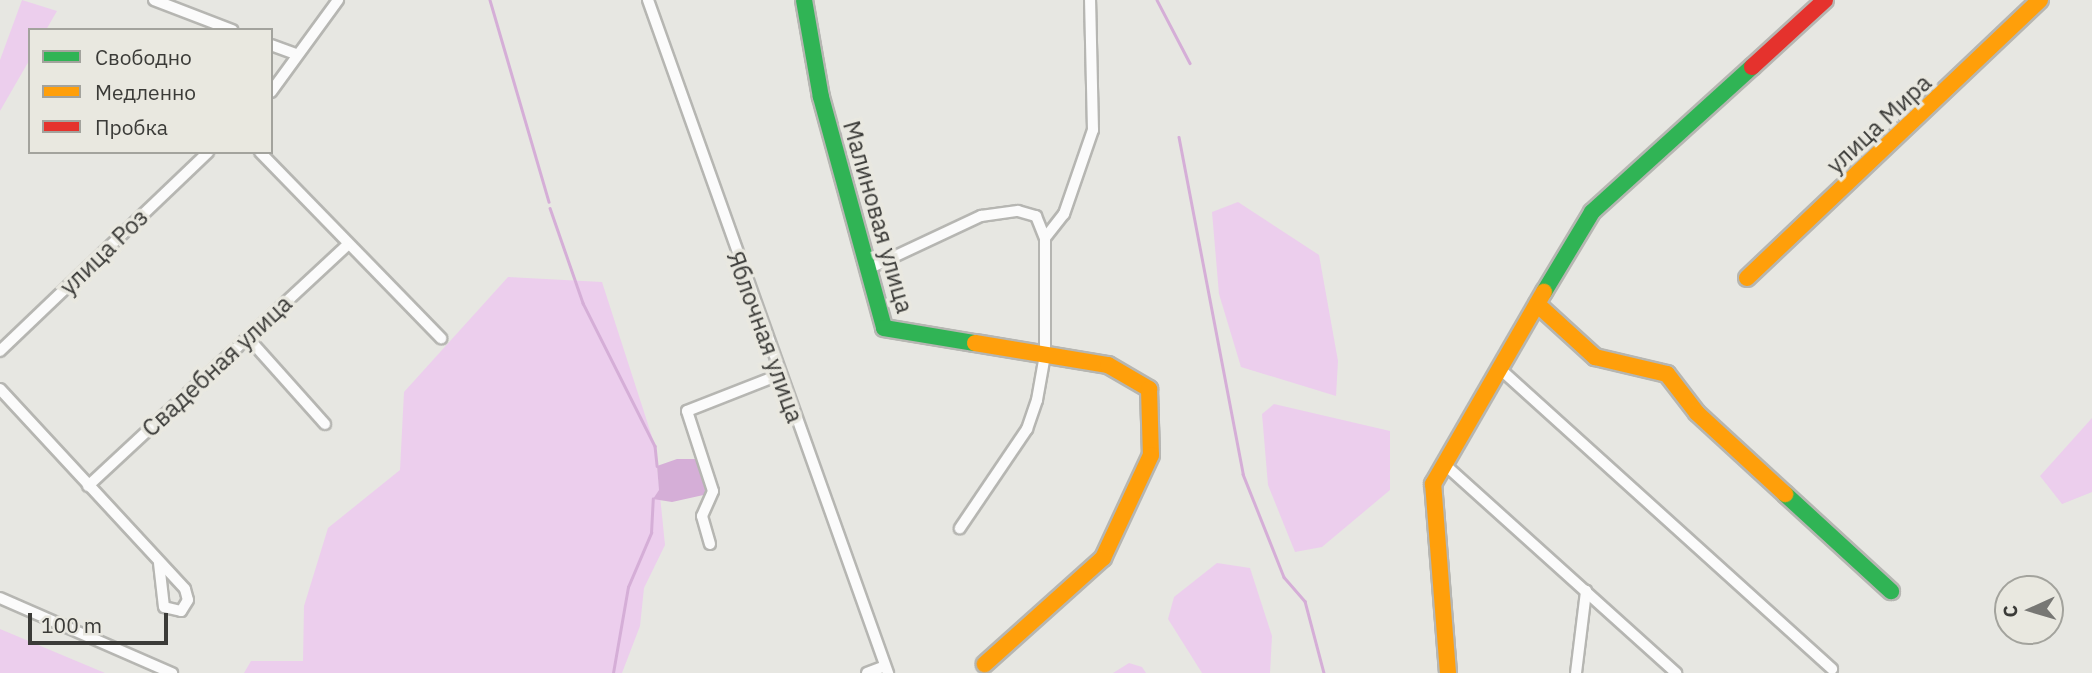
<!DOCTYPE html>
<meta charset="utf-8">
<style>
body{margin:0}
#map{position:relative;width:2092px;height:673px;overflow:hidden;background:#e7e7e2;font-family:"IBM Plex Sans",sans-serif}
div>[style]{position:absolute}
.green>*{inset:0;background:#ecceed}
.water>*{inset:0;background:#d5aed7}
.stream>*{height:2.5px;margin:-1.25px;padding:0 1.25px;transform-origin:1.25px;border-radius:1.25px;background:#d5aed7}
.roads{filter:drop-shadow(2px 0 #b6b6b2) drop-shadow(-2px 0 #b6b6b2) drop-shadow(0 2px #b6b6b2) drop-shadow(0 -2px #b6b6b2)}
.street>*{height:10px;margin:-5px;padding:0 5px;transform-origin:5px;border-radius:5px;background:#fbfbfb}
.fast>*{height:16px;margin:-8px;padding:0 8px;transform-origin:8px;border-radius:8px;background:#30b455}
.slow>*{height:16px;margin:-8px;padding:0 8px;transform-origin:8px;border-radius:8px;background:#ff9f0a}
.jam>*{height:16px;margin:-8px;padding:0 8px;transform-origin:8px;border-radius:8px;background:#e5322d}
span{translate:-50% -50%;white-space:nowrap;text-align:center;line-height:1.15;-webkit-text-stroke:7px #e9e8e0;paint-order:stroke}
.street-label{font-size:24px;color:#3b3b38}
.legend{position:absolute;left:28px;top:28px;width:245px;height:126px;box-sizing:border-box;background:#e9e8e0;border:2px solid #a3a39d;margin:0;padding:9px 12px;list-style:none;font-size:21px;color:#3b3b38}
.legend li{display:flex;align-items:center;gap:14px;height:35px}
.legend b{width:35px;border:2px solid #a3a39d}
.north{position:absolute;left:1994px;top:575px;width:70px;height:70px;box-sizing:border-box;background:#e9e8e0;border:2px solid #a3a39d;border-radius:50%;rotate:266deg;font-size:19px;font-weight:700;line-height:28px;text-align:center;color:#3b3b38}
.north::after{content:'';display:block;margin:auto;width:24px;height:32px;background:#777774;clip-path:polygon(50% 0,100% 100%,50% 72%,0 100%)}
.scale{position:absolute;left:28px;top:613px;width:140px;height:32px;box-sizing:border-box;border:4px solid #3b3b38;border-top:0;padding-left:9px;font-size:21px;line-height:24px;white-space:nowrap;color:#3b3b38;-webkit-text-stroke:5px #e9e8e0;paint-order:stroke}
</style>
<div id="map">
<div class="green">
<div style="clip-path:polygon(22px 0,57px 11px,46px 30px,30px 30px,30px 59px,0 111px,0 60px)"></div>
<div style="clip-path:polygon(1238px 202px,1319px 255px,1338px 361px,1336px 396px,1241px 367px,1219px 294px,1212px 212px)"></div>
<div style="clip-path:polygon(508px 277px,602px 282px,655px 446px,665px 545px,644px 588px,640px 626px,622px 673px,244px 673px,251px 661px,303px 661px,304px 606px,328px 528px,400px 470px,404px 392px)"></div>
<div style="clip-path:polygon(1274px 404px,1390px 431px,1390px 490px,1322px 547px,1295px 552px,1268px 485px,1262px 414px)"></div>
<div style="clip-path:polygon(2092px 418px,2092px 492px,2062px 504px,2040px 476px)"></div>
<div style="clip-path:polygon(1217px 563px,1250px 568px,1272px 636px,1270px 673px,1202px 673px,1168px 619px,1174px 597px)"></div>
<div style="clip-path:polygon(0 629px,105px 673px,0 673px)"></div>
<div style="clip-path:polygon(1129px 663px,1142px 667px,1146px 673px,1113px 673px)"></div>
</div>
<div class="water">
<div style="clip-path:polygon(677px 459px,699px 459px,708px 494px,672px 502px,653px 499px,659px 490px,657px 466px)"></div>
</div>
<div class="stream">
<div style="left:490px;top:0;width:210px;rotate:73.7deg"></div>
<div style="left:1157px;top:0;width:71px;rotate:62.4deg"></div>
<div style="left:1179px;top:137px;width:343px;rotate:79.2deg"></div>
<div style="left:1243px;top:474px;width:111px;rotate:68.3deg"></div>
<div style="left:1284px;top:577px;width:32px;rotate:49deg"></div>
<div style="left:1305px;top:601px;width:74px;rotate:75.2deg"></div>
<div style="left:550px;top:208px;width:101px;rotate:70.8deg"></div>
<div style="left:583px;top:303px;width:160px;rotate:63.3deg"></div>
<div style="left:655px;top:446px;width:20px;rotate:84deg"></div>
<div style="left:613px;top:673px;width:87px;rotate:-80.1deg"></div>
<div style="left:628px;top:587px;width:59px;rotate:-66.9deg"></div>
<div style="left:651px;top:533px;width:34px;rotate:-87deg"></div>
</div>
<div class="roads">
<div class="street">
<div style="left:154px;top:0;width:84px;rotate:21deg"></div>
<div style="left:648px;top:0;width:715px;rotate:70.37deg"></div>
<div style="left:271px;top:45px;width:27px;rotate:20deg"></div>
<div style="left:271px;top:92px;width:114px;rotate:-53.9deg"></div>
<div style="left:260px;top:152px;width:260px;rotate:45.8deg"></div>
<div style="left:1045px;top:238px;width:31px;rotate:-52deg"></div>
<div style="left:1064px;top:214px;width:89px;rotate:-71deg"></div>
<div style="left:1093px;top:130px;width:130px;rotate:-91.3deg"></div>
<div style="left:870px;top:268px;width:123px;rotate:-25.1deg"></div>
<div style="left:981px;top:216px;width:37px;rotate:-8deg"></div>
<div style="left:1018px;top:211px;width:19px;rotate:16deg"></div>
<div style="left:1036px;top:216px;width:24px;rotate:68deg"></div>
<div style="left:1045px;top:238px;width:117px;rotate:90deg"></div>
<div style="left:1045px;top:355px;width:46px;rotate:100.1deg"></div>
<div style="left:1037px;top:400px;width:31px;rotate:109deg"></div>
<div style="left:1027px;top:429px;width:120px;rotate:124.1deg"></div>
<div style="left:249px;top:339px;width:114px;rotate:48.2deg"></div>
<div style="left:0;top:351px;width:288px;rotate:-43.7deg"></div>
<div style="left:1499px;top:368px;width:449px;rotate:42.1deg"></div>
<div style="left:0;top:389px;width:272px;rotate:47.2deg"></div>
<div style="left:185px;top:589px;width:11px;rotate:75deg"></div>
<div style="left:188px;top:600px;width:13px;rotate:122deg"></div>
<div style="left:181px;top:611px;width:17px;rotate:-167deg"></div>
<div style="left:164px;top:607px;width:44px;rotate:-96.5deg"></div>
<div style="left:1443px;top:463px;width:314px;rotate:42deg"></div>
<div style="left:88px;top:486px;width:352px;rotate:-42.9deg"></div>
<div style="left:710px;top:544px;width:29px;rotate:-106deg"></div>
<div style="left:702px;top:516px;width:27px;rotate:-66deg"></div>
<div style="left:713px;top:491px;width:84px;rotate:-108deg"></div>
<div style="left:687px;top:411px;width:99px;rotate:-21.4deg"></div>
<div style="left:0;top:598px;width:188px;rotate:23.6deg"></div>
<div style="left:867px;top:673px;width:19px;rotate:-21deg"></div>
<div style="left:1576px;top:673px;width:83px;rotate:-83deg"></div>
</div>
<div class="fast">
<div style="left:804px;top:0;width:98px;rotate:80.1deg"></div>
<div style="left:821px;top:97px;width:239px;rotate:74.7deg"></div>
<div style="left:884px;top:328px;width:92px;rotate:9.4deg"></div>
<div style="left:1544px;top:292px;width:93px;rotate:-59deg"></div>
<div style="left:1592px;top:212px;width:216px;rotate:-42.2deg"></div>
<div style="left:1785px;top:494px;width:144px;rotate:42.5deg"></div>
</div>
<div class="slow">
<div style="left:1747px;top:278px;width:404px;rotate:-43.5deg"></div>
<div style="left:1537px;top:304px;width:79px;rotate:42.4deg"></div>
<div style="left:1595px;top:357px;width:74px;rotate:13.3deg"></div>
<div style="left:1667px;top:374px;width:49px;rotate:52.4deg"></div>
<div style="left:1697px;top:413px;width:120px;rotate:42.6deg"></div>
<div style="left:975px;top:343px;width:135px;rotate:9.4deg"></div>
<div style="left:1108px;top:365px;width:48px;rotate:30.3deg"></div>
<div style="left:1149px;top:389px;width:66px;rotate:88.3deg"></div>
<div style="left:1151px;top:455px;width:114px;rotate:115deg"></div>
<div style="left:1103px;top:558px;width:159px;rotate:138.1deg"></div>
<div style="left:1448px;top:673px;width:190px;rotate:-94.5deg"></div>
<div style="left:1433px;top:484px;width:222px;rotate:-60deg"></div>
</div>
<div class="jam">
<div style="left:1752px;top:67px;width:99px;rotate:-42.5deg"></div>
</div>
</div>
<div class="street-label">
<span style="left:1879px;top:124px;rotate:-43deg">улица Мира</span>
<span style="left:878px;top:217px;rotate:74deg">Малиновая улица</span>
<span style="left:104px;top:252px;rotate:-44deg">улица Роз</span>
<span style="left:765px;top:337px;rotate:70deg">Яблочная улица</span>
<span style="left:217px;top:366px;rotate:-43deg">Свадебная улица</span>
</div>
<ul class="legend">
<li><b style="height:9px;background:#30b455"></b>Свободно</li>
<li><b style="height:9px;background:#ff9f0a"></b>Медленно</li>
<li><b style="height:9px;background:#e5322d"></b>Пробка</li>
</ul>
<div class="north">С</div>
<div class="scale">100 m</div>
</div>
